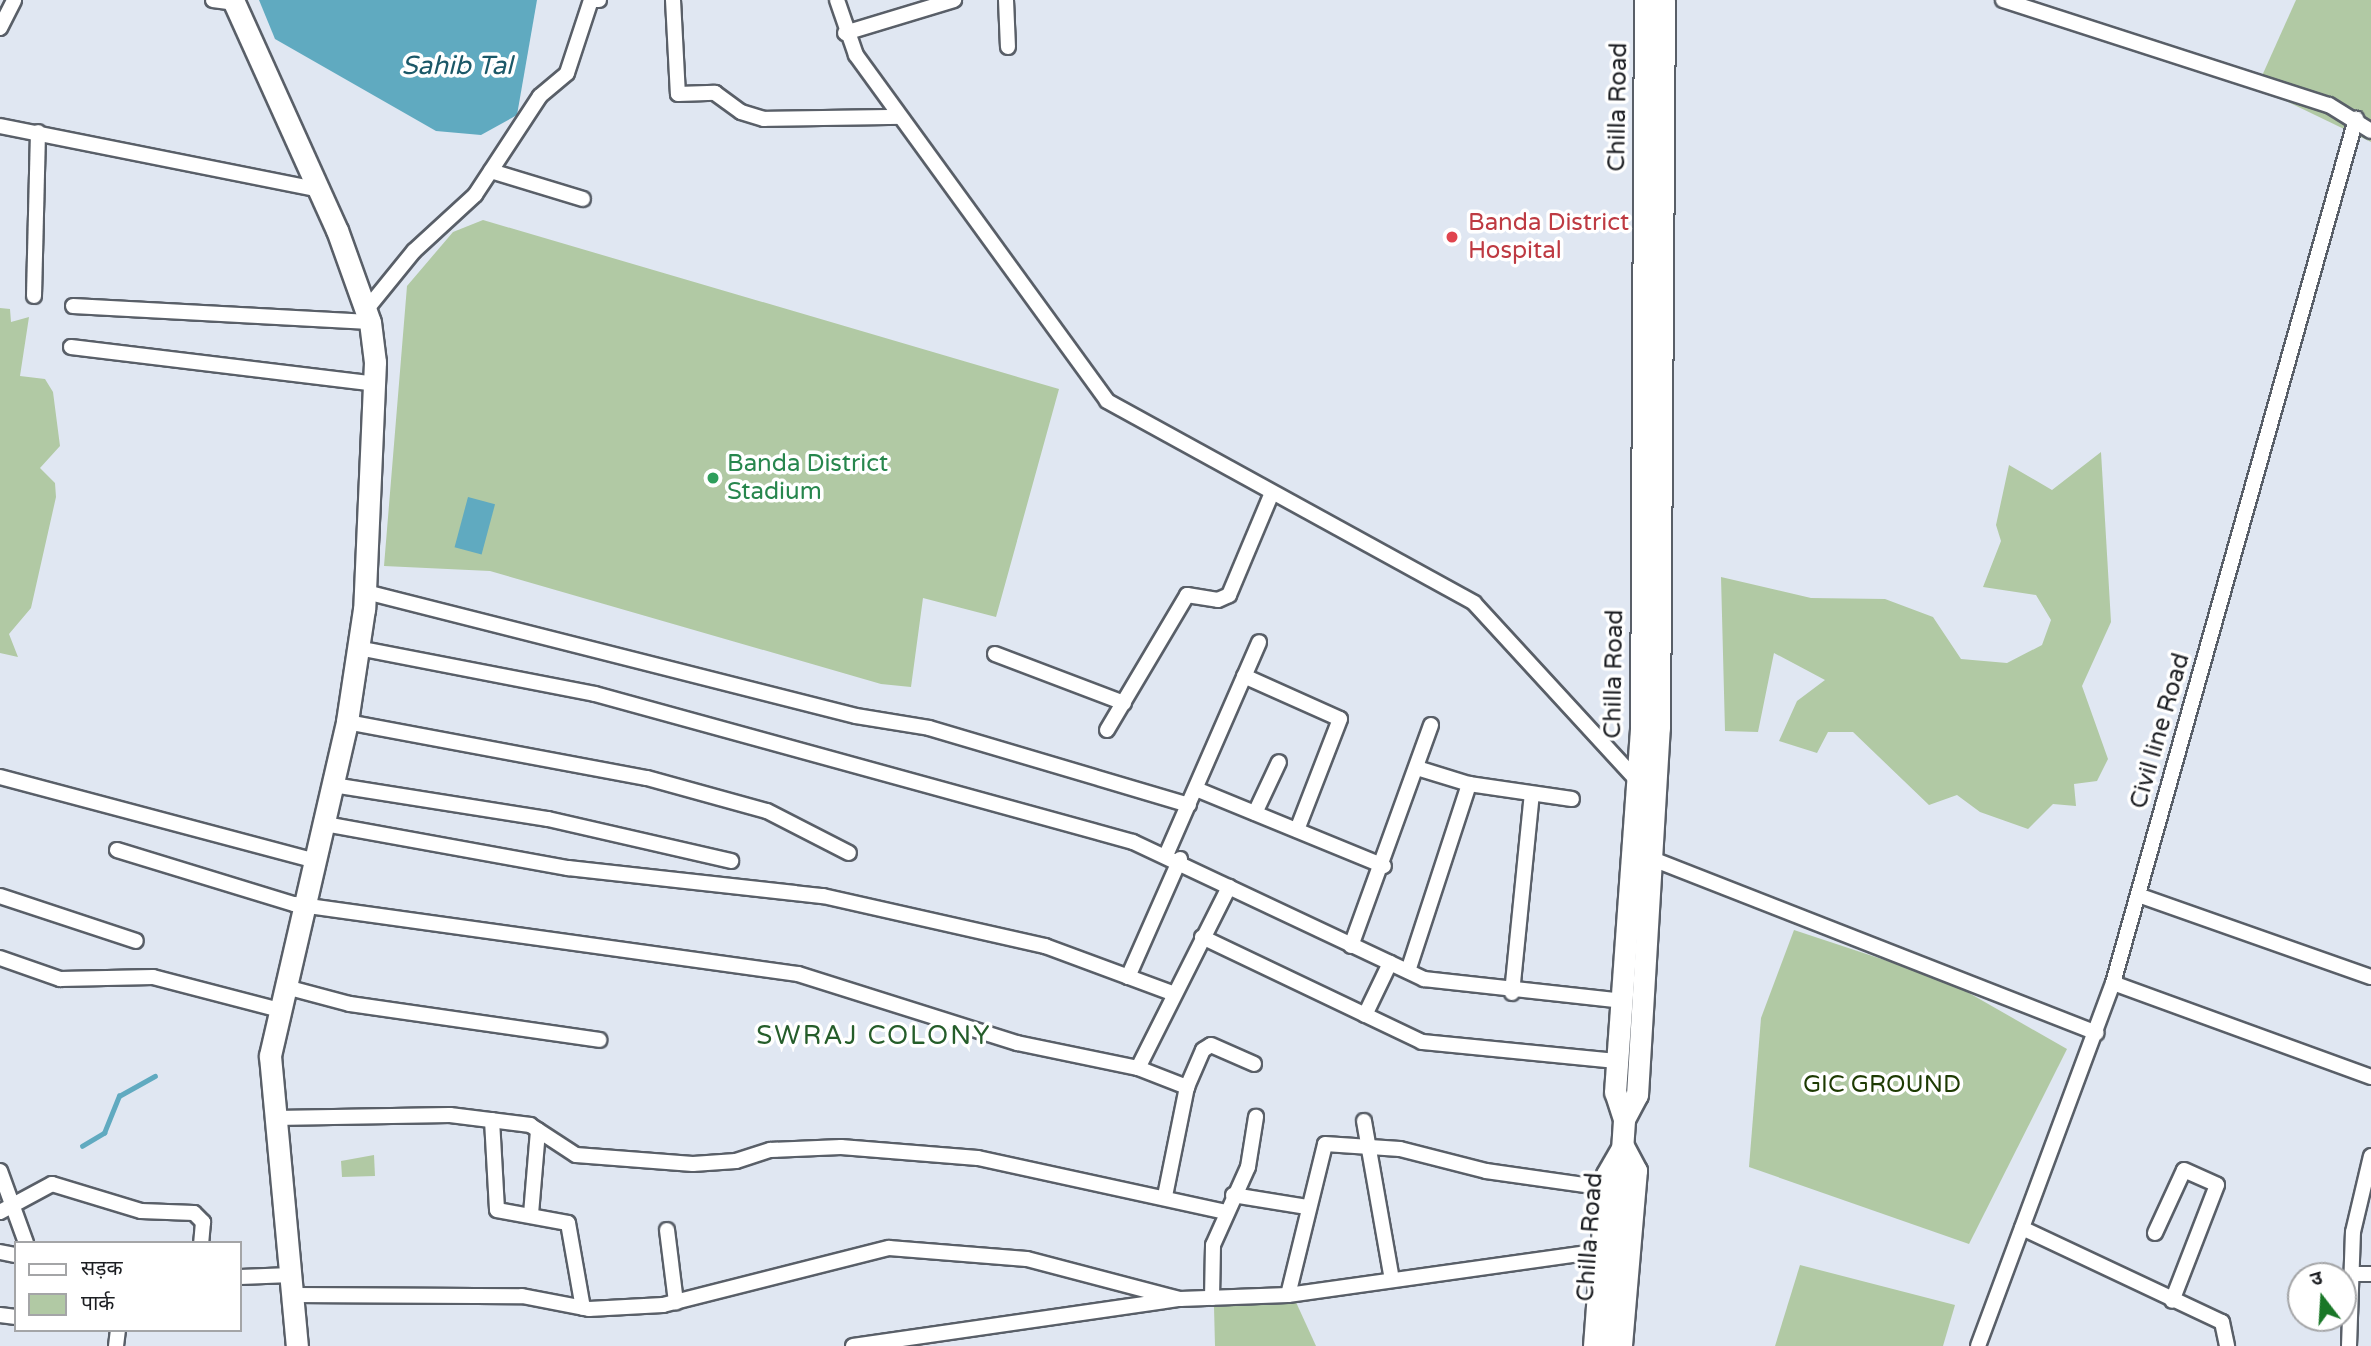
<!DOCTYPE html>
<meta charset="utf-8">
<style>
body{margin:0}
#map{position:relative;width:2371px;height:1346px;overflow:hidden;background:#e0e7f2;font-family:"Varela Round","Noto Sans Devanagari",sans-serif}
div>[style]{position:absolute}
.green>*{inset:0;background:#b1c9a4}
.water>*{inset:0;background:#60aac0;transform-origin:0 0}
.stream>*{height:4.5px;margin:-2.25px;padding:0 2.25px;transform-origin:2.25px;border-radius:2.25px;background:#60aac0}
.roads{filter:drop-shadow(2px 0 #595f68) drop-shadow(-2px 0 #595f68) drop-shadow(0 2px #595f68) drop-shadow(0 -2px #595f68)}
.minor>*{height:14px;margin:-7px;padding:0 7px;transform-origin:7px;border-radius:7px;background:#fff}
.tertiary>*{height:19px;margin:-9.5px;padding:0 9.5px;transform-origin:9.5px;border-radius:9.5px;background:#fff}
.secondary>*{height:21px;margin:-10.5px;padding:0 10.5px;transform-origin:10.5px;border-radius:10.5px;background:#fff}
.dots>*{width:19px;height:19px;translate:-50% -50%;box-sizing:border-box;border:4px solid #fff;border-radius:50%}
span{translate:-50% -50%;white-space:nowrap;text-align:center;line-height:1.15;-webkit-text-stroke:7px #fff;paint-order:stroke}
.street-label{font-size:24px;color:#1c1e22}
.health-label{font-size:24px;color:#be3a42}
.left{translate:0 -50%;text-align:left}
.leisure-label{font-size:24px;color:#27864d}
.park-label{font-size:24px;color:#1d3a02}
.water-label{font-size:26px;color:#1b5868;font-style:italic}
.neighbourhood-label{font-size:26px;color:#255d2a;letter-spacing:2px}
.legend{position:absolute;left:14px;top:1241px;width:228px;height:91px;box-sizing:border-box;background:#fff;border:2px solid #a4a5a7;margin:0;padding:9px 12px;list-style:none;font-size:21px;color:#1c1e22}
.legend li{display:flex;align-items:center;gap:14px;height:35px}
.legend b{width:35px;border:2px solid #a4a5a7}
.north{position:absolute;left:2287px;top:1262px;width:70px;height:70px;box-sizing:border-box;background:#fff;border:2px solid #a4a5a7;border-radius:50%;rotate:343deg;font-size:19px;font-weight:700;line-height:28px;text-align:center;color:#1c1e22}
.north::after{content:'';display:block;margin:auto;width:24px;height:32px;background:#197727;clip-path:polygon(50% 0,100% 100%,50% 72%,0 100%)}
</style>
<div id="map">
<div class="green">
<div style="clip-path:polygon(2296px 0,2371px 0,2371px 142px,2257px 87px)"></div>
<div style="clip-path:polygon(483px 220px,1059px 389px,996px 617px,923px 598px,911px 687px,881px 684px,490px 571px,384px 566px,407px 286px,453px 232px)"></div>
<div style="clip-path:polygon(0 308px,10px 309px,11px 322px,29px 317px,20px 376px,45px 379px,53px 392px,60px 446px,40px 468px,55px 483px,56px 497px,31px 608px,9px 634px,18px 657px,0 653px)"></div>
<div style="clip-path:polygon(2101px 452px,2111px 622px,2082px 686px,2108px 759px,2097px 781px,2074px 784px,2076px 806px,2053px 804px,2028px 829px,1980px 812px,1957px 795px,1929px 805px,1853px 732px,1828px 732px,1817px 753px,1779px 741px,1797px 701px,1825px 680px,1774px 653px,1758px 732px,1725px 731px,1721px 577px,1811px 598px,1885px 599px,1933px 617px,1961px 659px,2007px 663px,2042px 645px,2051px 620px,2036px 595px,1983px 587px,2001px 541px,1996px 525px,2009px 465px,2052px 490px)"></div>
<div style="clip-path:polygon(1794px 930px,1948px 981px,2067px 1049px,1969px 1244px,1749px 1167px,1761px 1018px)"></div>
<div style="clip-path:polygon(374px 1155px,375px 1176px,342px 1177px,341px 1161px)"></div>
<div style="clip-path:polygon(1800px 1265px,1955px 1305px,1943px 1346px,1775px 1346px)"></div>
<div style="clip-path:polygon(1295px 1300px,1316px 1346px,1215px 1346px,1214px 1307px)"></div>
</div>
<div class="water">
<div style="clip-path:polygon(259px 0,537px 0,517px 115px,481px 135px,436px 131px,275px 39px)"></div>
<div style="left:468px;top:497px;width:28px;height:52px;rotate:15deg"></div>
</div>
<div class="stream">
<div style="left:82px;top:1146px;width:26px;rotate:-31deg"></div>
<div style="left:104px;top:1133px;width:40px;rotate:-68deg"></div>
<div style="left:119px;top:1096px;width:41px;rotate:-29.1deg"></div>
</div>
<div class="roads">
<div class="minor">
<div style="left:213px;top:0;width:21px;rotate:8deg"></div>
<div style="left:673px;top:0;width:94px;rotate:87deg"></div>
<div style="left:678px;top:94px;width:37px;rotate:-2deg"></div>
<div style="left:715px;top:93px;width:32px;rotate:36deg"></div>
<div style="left:741px;top:112px;width:24px;rotate:17deg"></div>
<div style="left:764px;top:119px;width:134px;rotate:-0.9deg"></div>
<div style="left:837px;top:0;width:58px;rotate:70.9deg"></div>
<div style="left:856px;top:55px;width:427px;rotate:54deg"></div>
<div style="left:1107px;top:401px;width:419px;rotate:28.8deg"></div>
<div style="left:1474px;top:603px;width:241px;rotate:47.4deg"></div>
<div style="left:1006px;top:0;width:47px;rotate:87.6deg"></div>
<div style="left:2003px;top:0;width:342px;rotate:17.9deg"></div>
<div style="left:2329px;top:105px;width:49px;rotate:31.8deg"></div>
<div style="left:0;top:28px;width:31px;rotate:-63deg"></div>
<div style="left:845px;top:33px;width:114px;rotate:-16.8deg"></div>
<div style="left:0;top:126px;width:327px;rotate:11.3deg"></div>
<div style="left:491px;top:171px;width:96px;rotate:16.9deg"></div>
<div style="left:34px;top:296px;width:164px;rotate:-88.6deg"></div>
<div style="left:73px;top:306px;width:297px;rotate:3.1deg"></div>
<div style="left:366px;top:310px;width:76px;rotate:-50.9deg"></div>
<div style="left:414px;top:251px;width:83px;rotate:-42.6deg"></div>
<div style="left:475px;top:195px;width:118px;rotate:-56.7deg"></div>
<div style="left:540px;top:96px;width:35px;rotate:-40deg"></div>
<div style="left:567px;top:73px;width:77px;rotate:-71.8deg"></div>
<div style="left:591px;top:0;width:8px"></div>
<div style="left:71px;top:347px;width:306px;rotate:6.9deg"></div>
<div style="left:366px;top:592px;width:505px;rotate:14.2deg"></div>
<div style="left:856px;top:716px;width:74px;rotate:9.3deg"></div>
<div style="left:929px;top:728px;width:271px;rotate:16.5deg"></div>
<div style="left:358px;top:648px;width:241px;rotate:11deg"></div>
<div style="left:595px;top:694px;width:558px;rotate:15.38deg"></div>
<div style="left:1133px;top:842px;width:322px;rotate:25.2deg"></div>
<div style="left:1424px;top:979px;width:201px;rotate:6.3deg"></div>
<div style="left:995px;top:654px;width:138px;rotate:20.8deg"></div>
<div style="left:1244px;top:676px;width:105px;rotate:24.1deg"></div>
<div style="left:1340px;top:719px;width:119px;rotate:111.2deg"></div>
<div style="left:347px;top:722px;width:305px;rotate:10.6deg"></div>
<div style="left:647px;top:778px;width:124px;rotate:15.4deg"></div>
<div style="left:767px;top:811px;width:92px;rotate:27.1deg"></div>
<div style="left:1107px;top:730px;width:157px;rotate:-59.3deg"></div>
<div style="left:1187px;top:595px;width:31px;rotate:9deg"></div>
<div style="left:1218px;top:600px;width:12px;rotate:-24deg"></div>
<div style="left:1229px;top:595px;width:108px;rotate:-67.2deg"></div>
<div style="left:1417px;top:768px;width:54px;rotate:17.1deg"></div>
<div style="left:1469px;top:784px;width:104px;rotate:8.3deg"></div>
<div style="left:0;top:777px;width:327px;rotate:14.9deg"></div>
<div style="left:333px;top:785px;width:218px;rotate:9deg"></div>
<div style="left:548px;top:819px;width:188px;rotate:12.9deg"></div>
<div style="left:1196px;top:789px;width:203px;rotate:22.3deg"></div>
<div style="left:1255px;top:813px;width:56px;rotate:-64.8deg"></div>
<div style="left:325px;top:824px;width:247px;rotate:10.3deg"></div>
<div style="left:568px;top:868px;width:257px;rotate:6.3deg"></div>
<div style="left:823px;top:896px;width:228px;rotate:12.7deg"></div>
<div style="left:1045px;top:946px;width:135px;rotate:20.3deg"></div>
<div style="left:117px;top:850px;width:185px;rotate:17deg"></div>
<div style="left:294px;top:904px;width:509px;rotate:7.91deg"></div>
<div style="left:798px;top:974px;width:230px;rotate:17.5deg"></div>
<div style="left:1017px;top:1043px;width:124px;rotate:11.7deg"></div>
<div style="left:1138px;top:1068px;width:53px;rotate:21.2deg"></div>
<div style="left:1167px;top:853px;width:230px;rotate:-66.4deg"></div>
<div style="left:1645px;top:856px;width:485px;rotate:21.4deg"></div>
<div style="left:2138px;top:895px;width:247px;rotate:19.4deg"></div>
<div style="left:0;top:896px;width:143px;rotate:18.3deg"></div>
<div style="left:1202px;top:937px;width:244px;rotate:25.5deg"></div>
<div style="left:1422px;top:1042px;width:196px;rotate:5.6deg"></div>
<div style="left:1351px;top:946px;width:235px;rotate:-70.1deg"></div>
<div style="left:0;top:958px;width:64px;rotate:19.3deg"></div>
<div style="left:60px;top:979px;width:93px;rotate:-1.2deg"></div>
<div style="left:153px;top:977px;width:131px;rotate:14.6deg"></div>
<div style="left:1408px;top:971px;width:197px;rotate:-71.9deg"></div>
<div style="left:1128px;top:977px;width:129px;rotate:-66.2deg"></div>
<div style="left:2113px;top:983px;width:275px;rotate:20deg"></div>
<div style="left:286px;top:987px;width:66px;rotate:14.9deg"></div>
<div style="left:350px;top:1004px;width:252px;rotate:8.2deg"></div>
<div style="left:1512px;top:993px;width:200px;rotate:-84.3deg"></div>
<div style="left:1365px;top:1015px;width:58px;rotate:-64.3deg"></div>
<div style="left:1138px;top:1068px;width:203px;rotate:-63.3deg"></div>
<div style="left:275px;top:1118px;width:175px;rotate:-1deg"></div>
<div style="left:450px;top:1115px;width:81px;rotate:7.1deg"></div>
<div style="left:530px;top:1125px;width:55px;rotate:33.1deg"></div>
<div style="left:576px;top:1155px;width:117px;rotate:4.4deg"></div>
<div style="left:693px;top:1164px;width:43px;rotate:-4deg"></div>
<div style="left:736px;top:1161px;width:36px;rotate:-18deg"></div>
<div style="left:770px;top:1150px;width:71px;rotate:-2.4deg"></div>
<div style="left:841px;top:1147px;width:137px;rotate:4.6deg"></div>
<div style="left:978px;top:1158px;width:253px;rotate:12.3deg"></div>
<div style="left:492px;top:1120px;width:90px;rotate:86.8deg"></div>
<div style="left:497px;top:1210px;width:72px;rotate:10.4deg"></div>
<div style="left:568px;top:1223px;width:86px;rotate:80deg"></div>
<div style="left:1364px;top:1121px;width:160px;rotate:80deg"></div>
<div style="left:0;top:1171px;width:77px;rotate:70.1deg"></div>
<div style="left:1233px;top:1195px;width:75px;rotate:9.2deg"></div>
<div style="left:1165px;top:1196px;width:111px;rotate:-78.6deg"></div>
<div style="left:1187px;top:1087px;width:40px;rotate:-66.6deg"></div>
<div style="left:1203px;top:1050px;width:9px;rotate:-32deg"></div>
<div style="left:1211px;top:1045px;width:47px;rotate:23.8deg"></div>
<div style="left:0;top:1212px;width:59px;rotate:-28.3deg"></div>
<div style="left:52px;top:1184px;width:93px;rotate:16.9deg"></div>
<div style="left:141px;top:1211px;width:53px;rotate:2.2deg"></div>
<div style="left:194px;top:1213px;width:13px;rotate:45deg"></div>
<div style="left:203px;top:1222px;width:21px;rotate:95deg"></div>
<div style="left:531px;top:1214px;width:84px;rotate:-85.2deg"></div>
<div style="left:2022px;top:1228px;width:221px;rotate:25.2deg"></div>
<div style="left:2222px;top:1322px;width:25px;rotate:78deg"></div>
<div style="left:667px;top:1230px;width:73px;rotate:82.9deg"></div>
<div style="left:2155px;top:1233px;width:69px;rotate:-65.3deg"></div>
<div style="left:2184px;top:1170px;width:36px;rotate:24deg"></div>
<div style="left:2217px;top:1185px;width:124px;rotate:111.2deg"></div>
<div style="left:0;top:1252px;width:16px;rotate:11deg"></div>
<div style="left:2352px;top:1274px;width:19px"></div>
<div style="left:240px;top:1277px;width:51px;rotate:-2.2deg"></div>
<div style="left:293px;top:1295px;width:229px;rotate:0.3deg"></div>
<div style="left:522px;top:1296px;width:68px;rotate:11deg"></div>
<div style="left:589px;top:1309px;width:74px;rotate:-3.1deg"></div>
<div style="left:663px;top:1305px;width:233px;rotate:-14.2deg"></div>
<div style="left:889px;top:1248px;width:138px;rotate:4.6deg"></div>
<div style="left:1027px;top:1259px;width:158px;rotate:14.7deg"></div>
<div style="left:1288px;top:1295px;width:317px;rotate:-8deg"></div>
<div style="left:1212px;top:1298px;width:53px;rotate:-88.9deg"></div>
<div style="left:1213px;top:1245px;width:85px;rotate:-65.8deg"></div>
<div style="left:1248px;top:1167px;width:51px;rotate:-80.9deg"></div>
<div style="left:0;top:1315px;width:16px;rotate:7deg"></div>
<div style="left:116px;top:1346px;width:16px;rotate:-83deg"></div>
<div style="left:853px;top:1346px;width:330px;rotate:-8.2deg"></div>
<div style="left:1180px;top:1299px;width:108px;rotate:-2.1deg"></div>
<div style="left:1288px;top:1295px;width:155px;rotate:-76.2deg"></div>
<div style="left:1325px;top:1144px;width:75px;rotate:3.8deg"></div>
<div style="left:1400px;top:1149px;width:89px;rotate:14.3deg"></div>
<div style="left:1486px;top:1171px;width:120px;rotate:8.1deg"></div>
<div style="left:1978px;top:1346px;width:387px;rotate:-69.6deg"></div>
<div style="left:2113px;top:983px;width:898px;rotate:-74.29deg"></div>
<div style="left:2349px;top:1346px;width:114px;rotate:-88deg"></div>
<div style="left:2353px;top:1232px;width:78px;rotate:-76.7deg"></div>
</div>
<div class="tertiary">
<div style="left:1593px;top:1346px;width:172px;rotate:-85.7deg"></div>
<div style="left:1606px;top:1174px;width:34px;rotate:-60deg"></div>
<div style="left:1623px;top:1144px;width:30px;rotate:62deg"></div>
<div style="left:1637px;top:1170px;width:177px;rotate:94.9deg"></div>
</div>
<div class="secondary">
<div style="left:233px;top:0;width:252px;rotate:65.7deg"></div>
<div style="left:337px;top:230px;width:98px;rotate:70.3deg"></div>
<div style="left:370px;top:322px;width:40px;rotate:82.9deg"></div>
<div style="left:375px;top:362px;width:247px;rotate:92.5deg"></div>
<div style="left:364px;top:609px;width:114px;rotate:98.6deg"></div>
<div style="left:347px;top:722px;width:343px;rotate:103deg"></div>
<div style="left:270px;top:1056px;width:291px;rotate:84.7deg"></div>
<div style="left:1624px;top:1119px;width:27px;rotate:-62deg"></div>
<div style="left:1637px;top:1095px;width:368px;rotate:-86.6deg"></div>
<div style="left:1659px;top:728px;width:728px;rotate:-89.61deg"></div>
<div style="left:1609px;top:1346px;width:227px;rotate:-86.2deg"></div>
<div style="left:1624px;top:1119px;width:28px;rotate:-108deg"></div>
<div style="left:1615px;top:1092px;width:364px;rotate:-85.9deg"></div>
<div style="left:1641px;top:729px;width:729px;rotate:-89.69deg"></div>
</div>
</div>
<div class="dots">
<div style="left:1452px;top:237px;background:#e0444e"></div>
<div style="left:713px;top:478px;background:#2e9e5b"></div>
</div>
<div class="street-label">
<span style="left:1618px;top:107px;rotate:-89deg">Chilla Road</span>
<span style="left:1614px;top:674px;rotate:-89deg">Chilla Road</span>
<span style="left:2160px;top:731px;rotate:-74deg">Civil line Road</span>
<span style="left:1590px;top:1237px;rotate:-86deg">Chilla Road</span>
</div>
<div class="health-label">
<span class="left" style="left:1468px;top:237px">Banda District<br>Hospital</span>
</div>
<div class="leisure-label">
<span class="left" style="left:727px;top:478px">Banda District<br>Stadium</span>
</div>
<div class="park-label">
<span style="left:1882px;top:1085px">GIC GROUND</span>
</div>
<div class="water-label">
<span style="left:457px;top:66px">Sahib Tal</span>
</div>
<div class="neighbourhood-label">
<span style="left:874px;top:1036px">SWRAJ COLONY</span>
</div>
<ul class="legend">
<li><b style="height:9px;background:#fff"></b>सड़क</li>
<li><b style="height:19px;background:#b1c9a4"></b>पार्क</li>
</ul>
<div class="north">उ</div>
</div>
